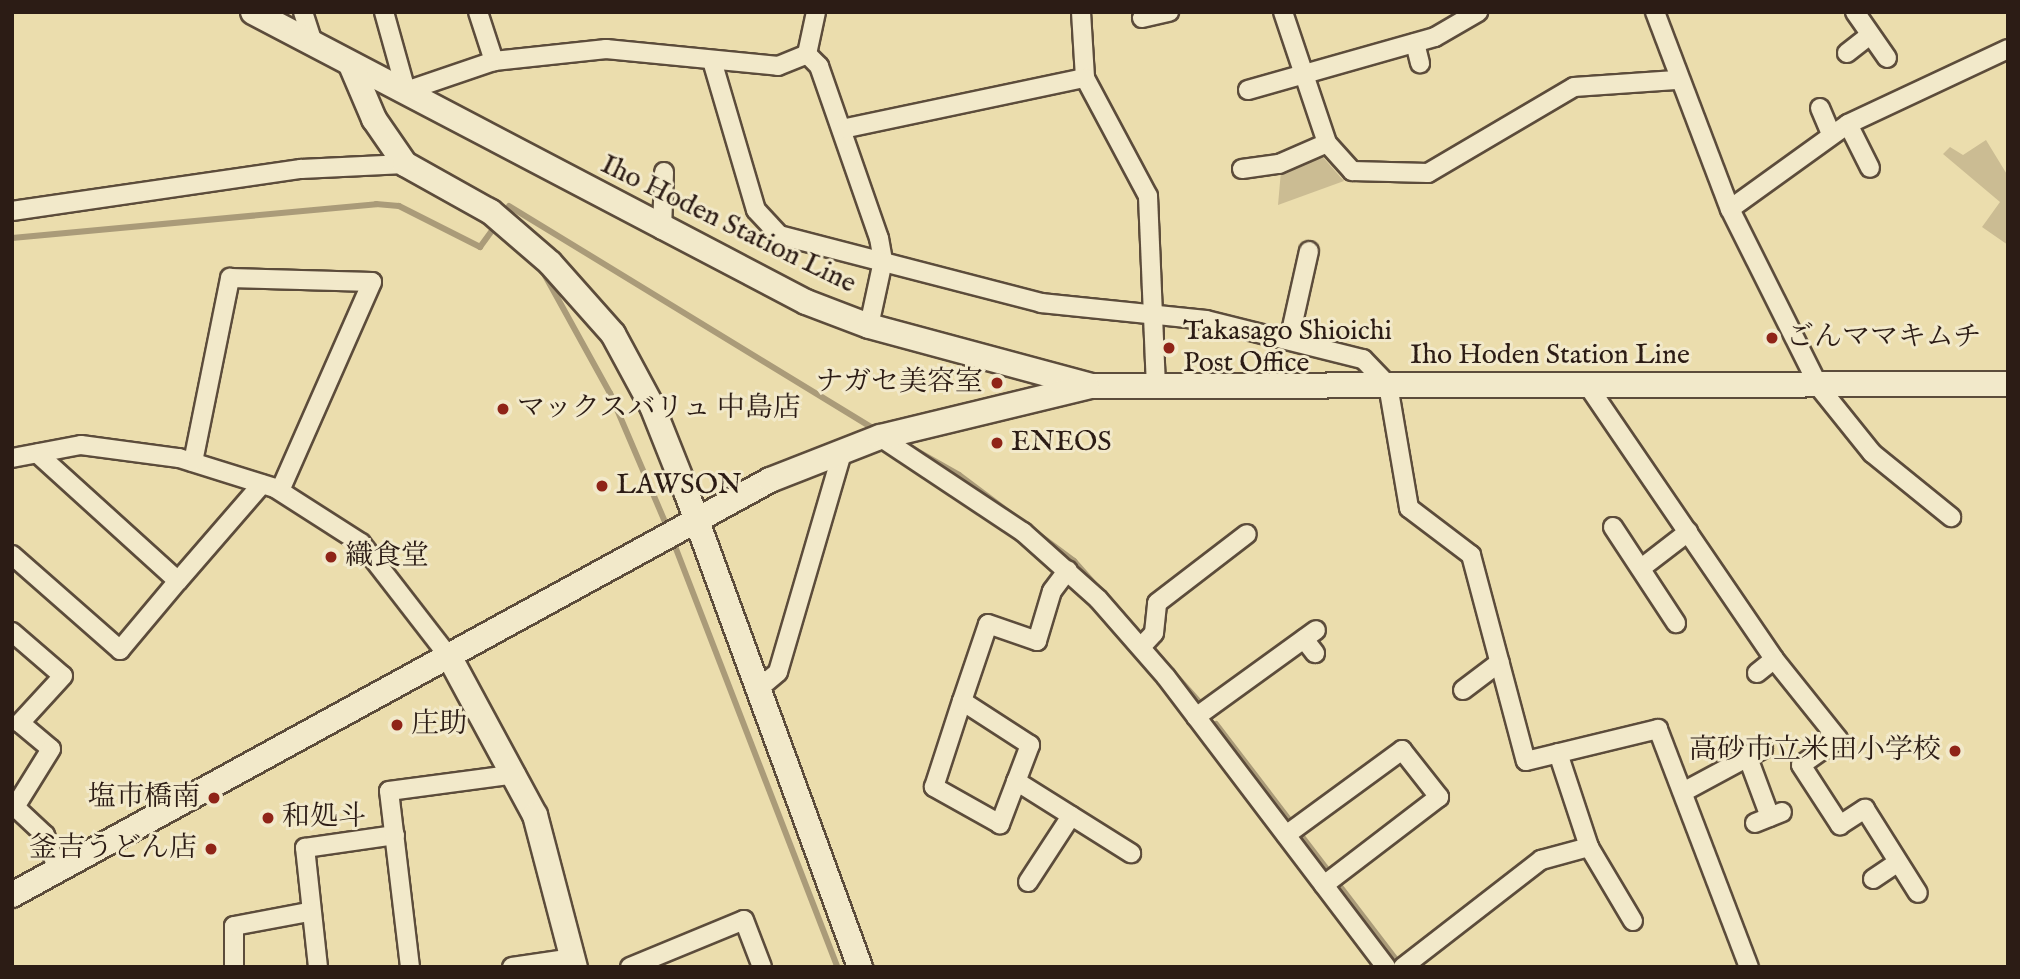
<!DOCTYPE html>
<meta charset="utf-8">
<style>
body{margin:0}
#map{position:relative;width:2020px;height:979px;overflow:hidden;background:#ebddad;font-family:"IM FELL English","Noto Serif JP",serif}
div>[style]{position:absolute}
.green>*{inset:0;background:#cbbc93}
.stream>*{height:6px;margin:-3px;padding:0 3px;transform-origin:3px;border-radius:3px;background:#aa9b79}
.roads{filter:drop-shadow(2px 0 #5c4c3b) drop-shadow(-2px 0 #5c4c3b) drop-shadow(0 2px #5c4c3b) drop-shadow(0 -2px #5c4c3b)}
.street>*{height:18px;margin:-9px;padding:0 9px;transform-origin:9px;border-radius:9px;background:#f2e9ca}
.secondary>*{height:24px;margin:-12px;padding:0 12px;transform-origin:12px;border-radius:12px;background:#f2e9ca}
.dots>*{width:19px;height:19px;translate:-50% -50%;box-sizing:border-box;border:4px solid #f2e9ca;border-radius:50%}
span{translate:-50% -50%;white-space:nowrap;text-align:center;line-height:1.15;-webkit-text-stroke:6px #f2e9ca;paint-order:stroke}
.street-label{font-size:28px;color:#2c1c15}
.poi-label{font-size:28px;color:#2c1c15}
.left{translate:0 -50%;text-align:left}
.right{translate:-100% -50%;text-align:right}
.frame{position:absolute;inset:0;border:14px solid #2c1c15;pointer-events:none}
</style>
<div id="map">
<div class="green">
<div style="clip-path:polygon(1986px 140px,2008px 176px,2008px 245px,1982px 227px,2000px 202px,1943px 154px,1950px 147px,1963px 155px)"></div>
<div style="clip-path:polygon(1321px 155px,1344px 181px,1278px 205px,1281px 171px)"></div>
</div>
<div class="stream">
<div style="left:509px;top:206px;width:432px;rotate:31.4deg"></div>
<div style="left:12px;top:238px;width:366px;rotate:-5.3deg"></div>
<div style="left:376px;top:204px;width:23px;rotate:5deg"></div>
<div style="left:399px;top:206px;width:91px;rotate:26.8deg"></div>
<div style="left:480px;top:247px;width:27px;rotate:-54deg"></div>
<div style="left:542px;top:270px;width:141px;rotate:61.1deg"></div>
<div style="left:610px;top:393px;width:150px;rotate:66.9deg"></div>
<div style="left:903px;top:443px;width:64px;rotate:29.7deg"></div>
<div style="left:959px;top:475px;width:144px;rotate:36.8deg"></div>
<div style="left:1074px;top:561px;width:190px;rotate:48.4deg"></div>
<div style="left:673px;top:541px;width:456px;rotate:68.9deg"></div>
<div style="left:1216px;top:724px;width:303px;rotate:52.6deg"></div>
</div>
<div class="roads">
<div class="street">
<div style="left:303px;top:12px;width:35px;rotate:72deg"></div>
<div style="left:384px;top:12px;width:82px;rotate:74.4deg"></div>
<div style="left:406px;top:91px;width:93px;rotate:-18.8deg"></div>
<div style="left:494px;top:61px;width:113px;rotate:-6.1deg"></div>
<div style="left:606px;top:49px;width:173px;rotate:5.6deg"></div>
<div style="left:778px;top:66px;width:31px;rotate:-22deg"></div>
<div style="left:478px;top:12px;width:52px;rotate:71.9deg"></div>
<div style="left:1081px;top:12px;width:66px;rotate:86.5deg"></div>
<div style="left:1085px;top:78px;width:134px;rotate:61.9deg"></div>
<div style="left:1148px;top:196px;width:189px;rotate:87.6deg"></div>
<div style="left:1283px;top:12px;width:138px;rotate:71.4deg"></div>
<div style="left:1327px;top:143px;width:38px;rotate:48deg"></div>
<div style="left:1352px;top:171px;width:76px;rotate:1.5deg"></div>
<div style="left:1428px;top:173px;width:169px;rotate:-30.5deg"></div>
<div style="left:1574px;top:87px;width:102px;rotate:-3.9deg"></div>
<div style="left:1655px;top:12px;width:211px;rotate:69.2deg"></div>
<div style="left:1730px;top:209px;width:199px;rotate:63.4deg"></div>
<div style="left:1819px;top:387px;width:85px;rotate:51.2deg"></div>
<div style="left:1872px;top:453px;width:102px;rotate:39deg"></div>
<div style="left:1855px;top:12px;width:56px;rotate:55.2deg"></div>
<div style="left:1142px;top:18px;width:28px;rotate:-13deg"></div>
<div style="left:1415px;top:43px;width:21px;rotate:76deg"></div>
<div style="left:1847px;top:53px;width:28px;rotate:-38deg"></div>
<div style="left:807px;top:54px;width:17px;rotate:45deg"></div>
<div style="left:819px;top:66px;width:182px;rotate:70.8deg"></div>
<div style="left:879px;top:238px;width:23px;rotate:80deg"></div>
<div style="left:883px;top:261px;width:66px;rotate:102.2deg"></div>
<div style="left:807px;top:54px;width:43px;rotate:-77.9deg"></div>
<div style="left:713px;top:64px;width:152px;rotate:73.6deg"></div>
<div style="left:756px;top:210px;width:34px;rotate:47deg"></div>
<div style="left:779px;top:235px;width:271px;rotate:14.5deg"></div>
<div style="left:1041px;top:303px;width:166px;rotate:5.9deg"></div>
<div style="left:1206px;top:320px;width:162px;rotate:14deg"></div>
<div style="left:1363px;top:359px;width:36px;rotate:46deg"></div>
<div style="left:1388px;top:385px;width:125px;rotate:80.3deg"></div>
<div style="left:1409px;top:508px;width:78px;rotate:37.2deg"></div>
<div style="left:1471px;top:555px;width:213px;rotate:75.1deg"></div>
<div style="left:1526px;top:761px;width:136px;rotate:-13.6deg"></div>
<div style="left:1658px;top:729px;width:255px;rotate:69.1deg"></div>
<div style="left:1248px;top:90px;width:194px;rotate:-15.8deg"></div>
<div style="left:1435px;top:37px;width:50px;rotate:-30.2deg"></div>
<div style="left:1820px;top:108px;width:28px;rotate:67deg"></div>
<div style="left:1848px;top:124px;width:49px;rotate:63.4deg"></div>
<div style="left:842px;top:129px;width:248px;rotate:-11.9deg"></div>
<div style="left:1242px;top:169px;width:37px;rotate:-8deg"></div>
<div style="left:1279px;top:164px;width:52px;rotate:-23.6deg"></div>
<div style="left:1730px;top:209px;width:145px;rotate:-35.8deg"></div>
<div style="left:1848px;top:124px;width:177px;rotate:-25.1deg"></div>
<div style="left:12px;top:211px;width:292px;rotate:-8.3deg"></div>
<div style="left:301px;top:169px;width:104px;rotate:-2.8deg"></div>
<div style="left:662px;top:230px;width:58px;rotate:-88deg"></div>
<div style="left:1290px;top:336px;width:87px;rotate:-77.4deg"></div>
<div style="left:1588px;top:386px;width:330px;rotate:55.7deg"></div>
<div style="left:1774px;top:659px;width:102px;rotate:51.3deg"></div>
<div style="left:1838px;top:739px;width:45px;rotate:144.9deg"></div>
<div style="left:1801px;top:765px;width:72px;rotate:57deg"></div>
<div style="left:1840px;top:825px;width:30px;rotate:-33deg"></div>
<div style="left:1865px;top:809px;width:99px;rotate:57.8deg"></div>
<div style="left:880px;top:437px;width:172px;rotate:33.6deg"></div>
<div style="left:1023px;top:532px;width:101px;rotate:41.8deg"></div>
<div style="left:1098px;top:599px;width:103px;rotate:48.9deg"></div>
<div style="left:1166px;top:677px;width:364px;rotate:52.8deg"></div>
<div style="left:12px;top:458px;width:70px;rotate:-10.7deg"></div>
<div style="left:81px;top:445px;width:99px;rotate:7.6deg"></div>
<div style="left:179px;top:458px;width:101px;rotate:17.4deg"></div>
<div style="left:275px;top:488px;width:102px;rotate:32.6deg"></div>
<div style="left:361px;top:543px;width:145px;rotate:52.3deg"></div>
<div style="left:193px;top:462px;width:188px;rotate:-78.6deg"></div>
<div style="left:230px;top:278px;width:142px;rotate:1.6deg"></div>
<div style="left:372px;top:282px;width:228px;rotate:113.8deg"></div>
<div style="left:1613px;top:527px;width:115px;rotate:56.7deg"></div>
<div style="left:12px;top:555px;width:144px;rotate:41.3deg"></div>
<div style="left:120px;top:650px;width:90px;rotate:-50deg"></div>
<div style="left:178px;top:581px;width:190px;rotate:-137.8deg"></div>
<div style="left:1644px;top:566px;width:56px;rotate:-37.7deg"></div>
<div style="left:178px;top:581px;width:128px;rotate:-49.1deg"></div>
<div style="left:12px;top:632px;width:67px;rotate:40.8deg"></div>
<div style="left:63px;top:676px;width:64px;rotate:132.5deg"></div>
<div style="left:20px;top:723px;width:40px;rotate:40deg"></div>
<div style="left:51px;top:749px;width:68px;rotate:121.8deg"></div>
<div style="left:15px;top:807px;width:41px;rotate:43deg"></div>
<div style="left:45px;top:835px;width:37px;rotate:70deg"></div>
<div style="left:1304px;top:639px;width:18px;rotate:52deg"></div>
<div style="left:1141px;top:647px;width:19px;rotate:-47deg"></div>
<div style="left:1154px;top:633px;width:30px;rotate:-84deg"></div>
<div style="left:1157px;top:603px;width:113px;rotate:-37.5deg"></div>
<div style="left:1757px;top:673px;width:22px;rotate:-39deg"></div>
<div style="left:758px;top:689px;width:26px;rotate:-40deg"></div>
<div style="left:778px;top:672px;width:232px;rotate:-73.7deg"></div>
<div style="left:1463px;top:690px;width:46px;rotate:-37.1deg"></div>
<div style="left:962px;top:701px;width:81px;rotate:32.9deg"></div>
<div style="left:1030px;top:745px;width:85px;rotate:110.8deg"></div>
<div style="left:1000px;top:824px;width:76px;rotate:-150.7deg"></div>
<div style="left:934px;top:787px;width:90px;rotate:-72deg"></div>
<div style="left:962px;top:701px;width:81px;rotate:-71.3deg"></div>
<div style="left:988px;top:624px;width:52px;rotate:19.1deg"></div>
<div style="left:1037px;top:641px;width:52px;rotate:-73.3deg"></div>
<div style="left:1052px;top:591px;width:26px;rotate:-53deg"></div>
<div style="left:1196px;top:717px;width:148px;rotate:-35.9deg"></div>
<div style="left:1558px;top:753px;width:99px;rotate:71.7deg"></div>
<div style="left:1589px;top:847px;width:86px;rotate:59.3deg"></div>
<div style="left:1747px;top:755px;width:66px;rotate:69.6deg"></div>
<div style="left:1016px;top:781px;width:136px;rotate:32.1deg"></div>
<div style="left:1683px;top:792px;width:91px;rotate:-28.3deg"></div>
<div style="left:1755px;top:823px;width:29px;rotate:-22deg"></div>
<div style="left:1286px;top:835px;width:144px;rotate:-36.2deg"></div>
<div style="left:1402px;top:750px;width:60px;rotate:51.8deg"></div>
<div style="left:1439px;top:797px;width:145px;rotate:142.6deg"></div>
<div style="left:1873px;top:879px;width:30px;rotate:-34deg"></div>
<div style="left:1028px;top:882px;width:79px;rotate:-56.9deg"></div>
<div style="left:234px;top:967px;width:41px;rotate:-90deg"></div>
<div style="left:234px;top:926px;width:75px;rotate:-10.7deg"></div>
<div style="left:318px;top:967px;width:120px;rotate:-96.2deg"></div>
<div style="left:305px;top:848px;width:91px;rotate:-8.2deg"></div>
<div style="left:410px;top:967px;width:177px;rotate:-96.8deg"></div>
<div style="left:389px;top:791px;width:128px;rotate:-7.6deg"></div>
<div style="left:512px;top:967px;width:62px;rotate:-8.4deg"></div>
<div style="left:630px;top:967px;width:123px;rotate:-22.4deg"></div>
<div style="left:744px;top:920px;width:50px;rotate:69deg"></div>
<div style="left:1403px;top:967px;width:175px;rotate:-37.8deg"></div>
<div style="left:1541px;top:860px;width:50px;rotate:-15.2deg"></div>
</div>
<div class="secondary">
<div style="left:253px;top:12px;width:624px;rotate:27.67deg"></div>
<div style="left:806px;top:302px;width:67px;rotate:20.9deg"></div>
<div style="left:869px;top:326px;width:230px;rotate:15.1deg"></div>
<div style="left:1091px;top:386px;width:917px;rotate:-0.12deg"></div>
<div style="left:351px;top:65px;width:59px;rotate:66.9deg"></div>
<div style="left:374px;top:119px;width:55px;rotate:55.4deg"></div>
<div style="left:405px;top:164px;width:98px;rotate:29.2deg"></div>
<div style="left:491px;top:212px;width:78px;rotate:40.8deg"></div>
<div style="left:550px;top:263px;width:95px;rotate:48.4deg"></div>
<div style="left:613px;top:334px;width:82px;rotate:61.6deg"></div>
<div style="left:652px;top:406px;width:95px;rotate:68.3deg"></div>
<div style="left:687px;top:494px;width:504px;rotate:69.91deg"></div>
<div style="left:450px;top:658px;width:179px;rotate:61.6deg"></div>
<div style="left:535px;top:815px;width:157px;rotate:75.3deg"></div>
<div style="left:12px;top:895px;width:864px;rotate:-28.7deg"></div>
<div style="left:770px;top:480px;width:118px;rotate:-21.4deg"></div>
<div style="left:880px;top:437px;width:213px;rotate:-13.6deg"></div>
</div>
</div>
<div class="dots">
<div style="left:1772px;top:338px;background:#8f2418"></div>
<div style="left:1169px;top:348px;background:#8f2418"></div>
<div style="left:997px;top:383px;background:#8f2418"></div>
<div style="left:503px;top:409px;background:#8f2418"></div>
<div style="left:997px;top:443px;background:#8f2418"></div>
<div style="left:602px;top:486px;background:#8f2418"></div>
<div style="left:331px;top:557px;background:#8f2418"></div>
<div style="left:397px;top:725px;background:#8f2418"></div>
<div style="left:1955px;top:751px;background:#8f2418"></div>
<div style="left:214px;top:798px;background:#8f2418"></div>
<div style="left:268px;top:818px;background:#8f2418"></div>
<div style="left:211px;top:849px;background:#8f2418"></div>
</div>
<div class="street-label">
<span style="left:728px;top:225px;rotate:26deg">Iho Hoden Station Line</span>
<span style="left:1550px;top:356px">Iho Hoden Station Line</span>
</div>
<div class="poi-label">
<span class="left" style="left:1183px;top:348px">Takasago Shioichi<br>Post Office</span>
<span class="left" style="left:1786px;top:338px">ごんママキムチ</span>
<span class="right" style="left:983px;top:383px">ナガセ美容室</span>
<span class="left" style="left:517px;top:409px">マックスバリュ 中島店</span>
<span class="left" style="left:1011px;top:443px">ENEOS</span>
<span class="left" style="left:616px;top:486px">LAWSON</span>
<span class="left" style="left:345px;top:557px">織食堂</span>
<span class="left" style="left:411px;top:725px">庄助</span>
<span class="right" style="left:1941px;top:751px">高砂市立米田小学校</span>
<span class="right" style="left:200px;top:798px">塩市橋南</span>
<span class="left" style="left:282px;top:818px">和処斗</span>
<span class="right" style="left:197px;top:849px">釜吉うどん店</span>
</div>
<div class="frame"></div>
</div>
